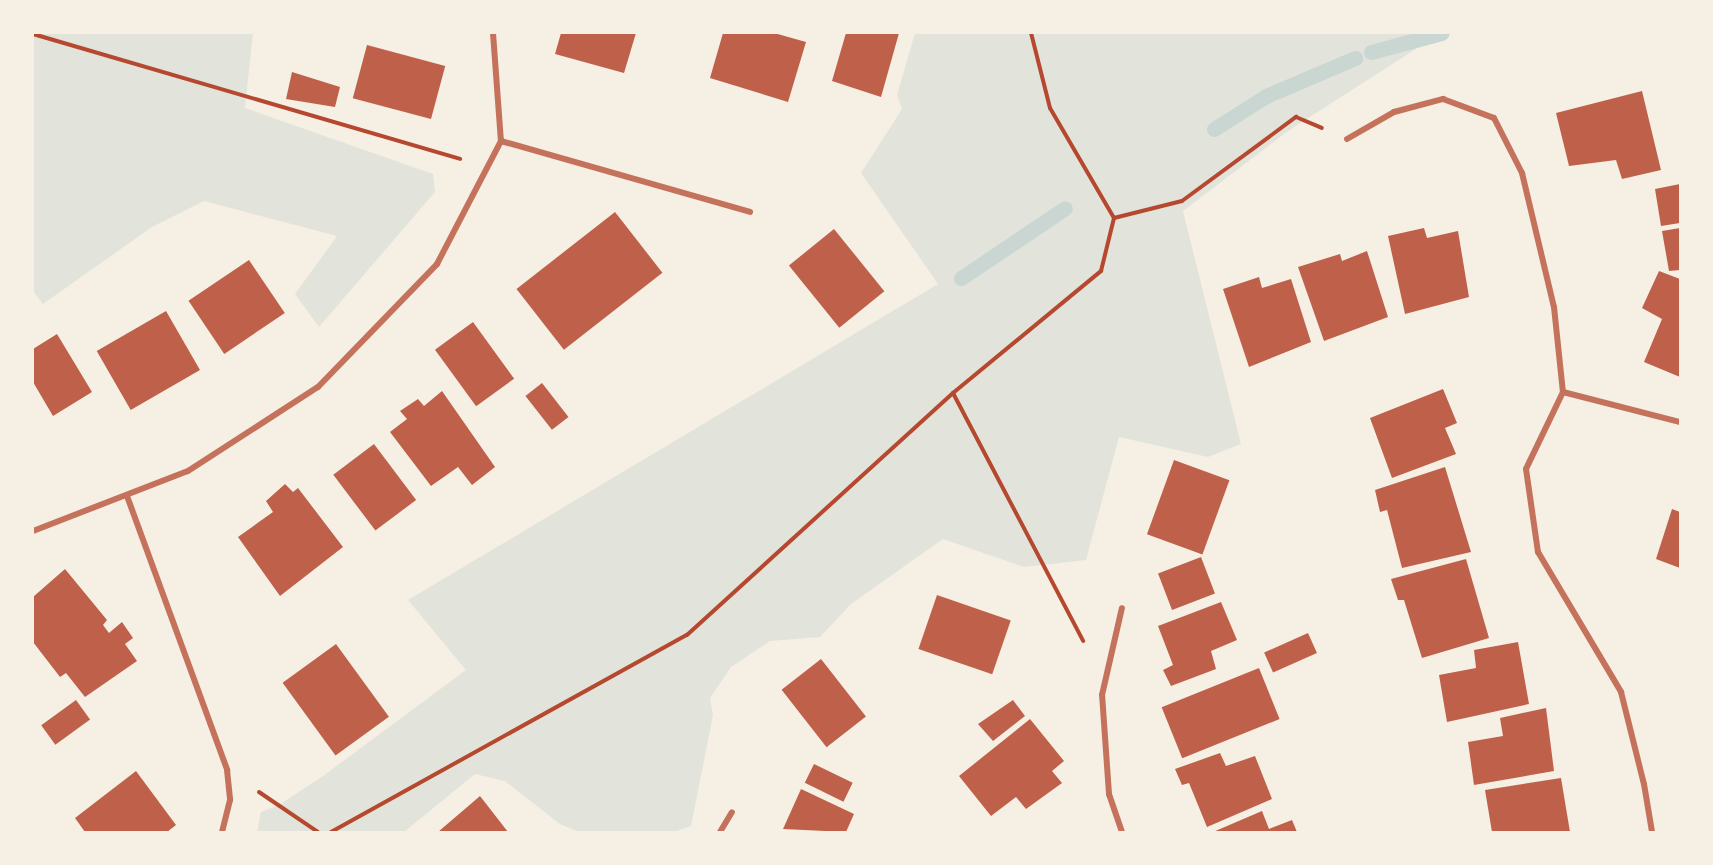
<!DOCTYPE html>
<style>
body{margin:0}
#map{position:relative;width:1713px;height:865px;overflow:hidden;background:#f6efe4;font-family:Signika,sans-serif}
div>[style]{position:absolute}
.green>*{inset:0;background:#e2e4dc}
.stream>*{height:15px;margin:-7.5px;padding:0 7.5px;transform-origin:7.5px;border-radius:7.5px;background:#c9d6d2}
.building>*{inset:0;background:#bf614a;transform-origin:0 0}
.path>*{height:4px;margin:-2px;padding:0 2px;transform-origin:2px;border-radius:2px;background:#b5482f}
.minor>*{height:6px;margin:-3px;padding:0 3px;transform-origin:3px;border-radius:3px;background:#c5725c}
span{translate:-50% -50%;white-space:nowrap;text-align:center;line-height:1.15;-webkit-text-stroke:6px #f6efe4;paint-order:stroke}
.frame{position:absolute;inset:0;border:34px solid #f6efe4;pointer-events:none}
</style>
<div id="map">
<div class="green">
<div style="clip-path:polygon(33px 33px,253px 33px,245px 108px,433px 174px,435px 192px,319px 327px,295px 294px,337px 236px,204px 201px,152px 227px,43px 304px,33px 291px)"></div>
<div style="clip-path:polygon(915px 33px,1425px 33px,1422px 45px,1288px 131px,1183px 211px,1241px 444px,1208px 457px,1119px 437px,1086px 560px,1024px 567px,943px 539px,851px 604px,820px 637px,770px 641px,731px 667px,710px 698px,713px 715px,691px 826px,674px 832px,579px 832px,560px 824px,505px 781px,475px 774px,404px 832px,257px 832px,261px 812px,279px 805px,323px 776px,466px 670px,408px 600px,938px 284px,861px 173px,902px 109px,897px 95px)"></div>
</div>
<div class="stream">
<div style="left:1371px;top:52px;width:73px;rotate:-15deg"></div>
<div style="left:1214px;top:129px;width:62px;rotate:-32.4deg"></div>
<div style="left:1266px;top:96px;width:97px;rotate:-23.1deg"></div>
<div style="left:961px;top:278px;width:125px;rotate:-33.9deg"></div>
</div>
<div class="building">
<div style="clip-path:polygon(561px 33px,636px 33px,624px 73px,555px 54px)"></div>
<div style="clip-path:polygon(723px 33px,774px 33px,806px 42px,788px 102px,710px 78px)"></div>
<div style="clip-path:polygon(846px 33px,899px 33px,881px 97px,832px 81px)"></div>
<div style="left:367px;top:45px;width:81px;height:55px;rotate:15deg"></div>
<div style="clip-path:polygon(292px 72px,340px 87px,335px 107px,286px 99px)"></div>
<div style="clip-path:polygon(1642px 91px,1661px 170px,1622px 179px,1616px 160px,1569px 166px,1556px 113px)"></div>
<div style="clip-path:polygon(1680px 184px,1680px 223px,1661px 226px,1655px 189px)"></div>
<div style="left:615px;top:212px;width:77px;height:125px;rotate:52deg"></div>
<div style="clip-path:polygon(1424px 228px,1427px 238px,1458px 231px,1469px 297px,1405px 314px,1388px 236px)"></div>
<div style="clip-path:polygon(1680px 228px,1680px 270px,1669px 271px,1662px 231px)"></div>
<div style="left:834px;top:229px;width:80px;height:58px;rotate:51deg"></div>
<div style="clip-path:polygon(1367px 251px,1388px 317px,1324px 341px,1298px 267px,1340px 254px,1342px 261px)"></div>
<div style="left:249px;top:260px;width:64px;height:73px;rotate:56deg"></div>
<div style="clip-path:polygon(1659px 271px,1680px 279px,1680px 377px,1644px 362px,1662px 319px,1642px 308px)"></div>
<div style="clip-path:polygon(1259px 277px,1262px 288px,1291px 279px,1311px 342px,1249px 367px,1223px 289px)"></div>
<div style="left:166px;top:311px;width:68px;height:80px;rotate:60deg"></div>
<div style="left:473px;top:322px;width:70px;height:47px;rotate:54deg"></div>
<div style="clip-path:polygon(57px 334px,92px 392px,53px 416px,33px 382px,33px 349px)"></div>
<div style="left:542px;top:383px;width:43px;height:21px;rotate:52deg"></div>
<div style="clip-path:polygon(1443px 389px,1457px 423px,1445px 428px,1456px 454px,1392px 478px,1370px 418px)"></div>
<div style="clip-path:polygon(442px 391px,495px 467px,472px 485px,458px 467px,431px 486px,390px 432px,407px 419px,400px 411px,418px 399px,424px 406px)"></div>
<div style="left:374px;top:444px;width:70px;height:51px;rotate:53deg"></div>
<div style="left:1174px;top:460px;width:59px;height:79px;rotate:20deg"></div>
<div style="clip-path:polygon(1445px 467px,1471px 552px,1402px 568px,1387px 510px,1380px 512px,1375px 490px)"></div>
<div style="clip-path:polygon(285px 484px,293px 492px,298px 488px,343px 547px,280px 596px,238px 537px,273px 512px,266px 501px)"></div>
<div style="clip-path:polygon(1672px 509px,1680px 512px,1680px 568px,1656px 559px)"></div>
<div style="left:1201px;top:557px;width:39px;height:46px;rotate:69deg"></div>
<div style="clip-path:polygon(1466px 559px,1489px 638px,1422px 658px,1404px 600px,1398px 600px,1391px 579px)"></div>
<div style="clip-path:polygon(65px 569px,107px 620px,103px 625px,109px 633px,122px 622px,133px 638px,125px 644px,137px 661px,85px 697px,66px 673px,60px 677px,33px 642px,33px 597px)"></div>
<div style="left:937px;top:595px;width:78px;height:57px;rotate:19deg"></div>
<div style="clip-path:polygon(1221px 602px,1237px 640px,1211px 651px,1216px 669px,1171px 686px,1163px 670px,1173px 665px,1158px 626px)"></div>
<div style="left:1308px;top:633px;width:22px;height:48px;rotate:66deg"></div>
<div style="clip-path:polygon(1518px 642px,1529px 704px,1447px 722px,1439px 675px,1476px 668px,1474px 650px)"></div>
<div style="left:336px;top:644px;width:90px;height:66px;rotate:54deg"></div>
<div style="left:821px;top:659px;width:73px;height:50px;rotate:52deg"></div>
<div style="left:1259px;top:668px;width:55px;height:105px;rotate:68deg"></div>
<div style="left:76px;top:700px;width:24px;height:43px;rotate:54deg"></div>
<div style="clip-path:polygon(1013px 700px,1025px 716px,993px 741px,978px 724px)"></div>
<div style="clip-path:polygon(1546px 708px,1554px 771px,1474px 785px,1468px 742px,1503px 736px,1500px 718px)"></div>
<div style="clip-path:polygon(1030px 719px,1064px 761px,1052px 771px,1062px 783px,1026px 809px,1016px 797px,991px 816px,959px 776px)"></div>
<div style="clip-path:polygon(1220px 753px,1226px 766px,1255px 756px,1272px 799px,1207px 827px,1189px 783px,1182px 785px,1175px 769px)"></div>
<div style="left:814px;top:764px;width:43px;height:21px;rotate:26deg"></div>
<div style="clip-path:polygon(136px 771px,176px 825px,167px 832px,85px 832px,75px 818px)"></div>
<div style="clip-path:polygon(1561px 778px,1570px 832px,1492px 832px,1485px 790px)"></div>
<div style="clip-path:polygon(801px 789px,854px 814px,846px 832px,783px 829px)"></div>
<div style="clip-path:polygon(480px 796px,508px 832px,438px 832px)"></div>
<div style="clip-path:polygon(1262px 811px,1269px 829px,1292px 820px,1297px 832px,1213px 832px)"></div>
</div>
<div class="path">
<div style="left:33px;top:34px;width:445px;rotate:16.3deg"></div>
<div style="left:1114px;top:218px;width:70px;rotate:-14deg"></div>
<div style="left:1182px;top:201px;width:142px;rotate:-36.4deg"></div>
<div style="left:1296px;top:117px;width:28px;rotate:23deg"></div>
<div style="left:953px;top:393px;width:280px;rotate:62.3deg"></div>
<div style="left:259px;top:792px;width:71px;rotate:34.1deg"></div>
<div style="left:331px;top:832px;width:407px;rotate:-29deg"></div>
<div style="left:687px;top:635px;width:360px;rotate:-42.3deg"></div>
<div style="left:953px;top:393px;width:192px;rotate:-39.5deg"></div>
<div style="left:1101px;top:271px;width:55px;rotate:-76.2deg"></div>
<div style="left:1114px;top:218px;width:127px;rotate:-120.2deg"></div>
<div style="left:1050px;top:108px;width:77px;rotate:-104.2deg"></div>
</div>
<div class="minor">
<div style="left:493px;top:33px;width:108px;rotate:85.8deg"></div>
<div style="left:1347px;top:139px;width:54px;rotate:-29.9deg"></div>
<div style="left:1394px;top:112px;width:51px;rotate:-14.9deg"></div>
<div style="left:1443px;top:99px;width:54px;rotate:20.4deg"></div>
<div style="left:1494px;top:118px;width:62px;rotate:63deg"></div>
<div style="left:1522px;top:173px;width:138px;rotate:76.6deg"></div>
<div style="left:1554px;top:307px;width:85px;rotate:84deg"></div>
<div style="left:1563px;top:392px;width:85px;rotate:115.7deg"></div>
<div style="left:1526px;top:469px;width:84px;rotate:81.8deg"></div>
<div style="left:1538px;top:552px;width:163px;rotate:59.3deg"></div>
<div style="left:1621px;top:692px;width:95px;rotate:76deg"></div>
<div style="left:1644px;top:784px;width:49px;rotate:80.5deg"></div>
<div style="left:1563px;top:392px;width:121px;rotate:14.4deg"></div>
<div style="left:127px;top:496px;width:292px;rotate:69.9deg"></div>
<div style="left:227px;top:770px;width:30px;rotate:84deg"></div>
<div style="left:230px;top:800px;width:33px;rotate:104deg"></div>
<div style="left:33px;top:531px;width:166px;rotate:-21.2deg"></div>
<div style="left:188px;top:471px;width:155px;rotate:-32.9deg"></div>
<div style="left:318px;top:387px;width:171px;rotate:-45.9deg"></div>
<div style="left:437px;top:264px;width:139px;rotate:-62.5deg"></div>
<div style="left:501px;top:141px;width:259px;rotate:15.9deg"></div>
<div style="left:720px;top:832px;width:23px;rotate:-59deg"></div>
<div style="left:1122px;top:832px;width:40px;rotate:-108.9deg"></div>
<div style="left:1109px;top:794px;width:99px;rotate:-94deg"></div>
<div style="left:1102px;top:695px;width:89px;rotate:-77.1deg"></div>
</div>
<div class="frame"></div>
</div>
